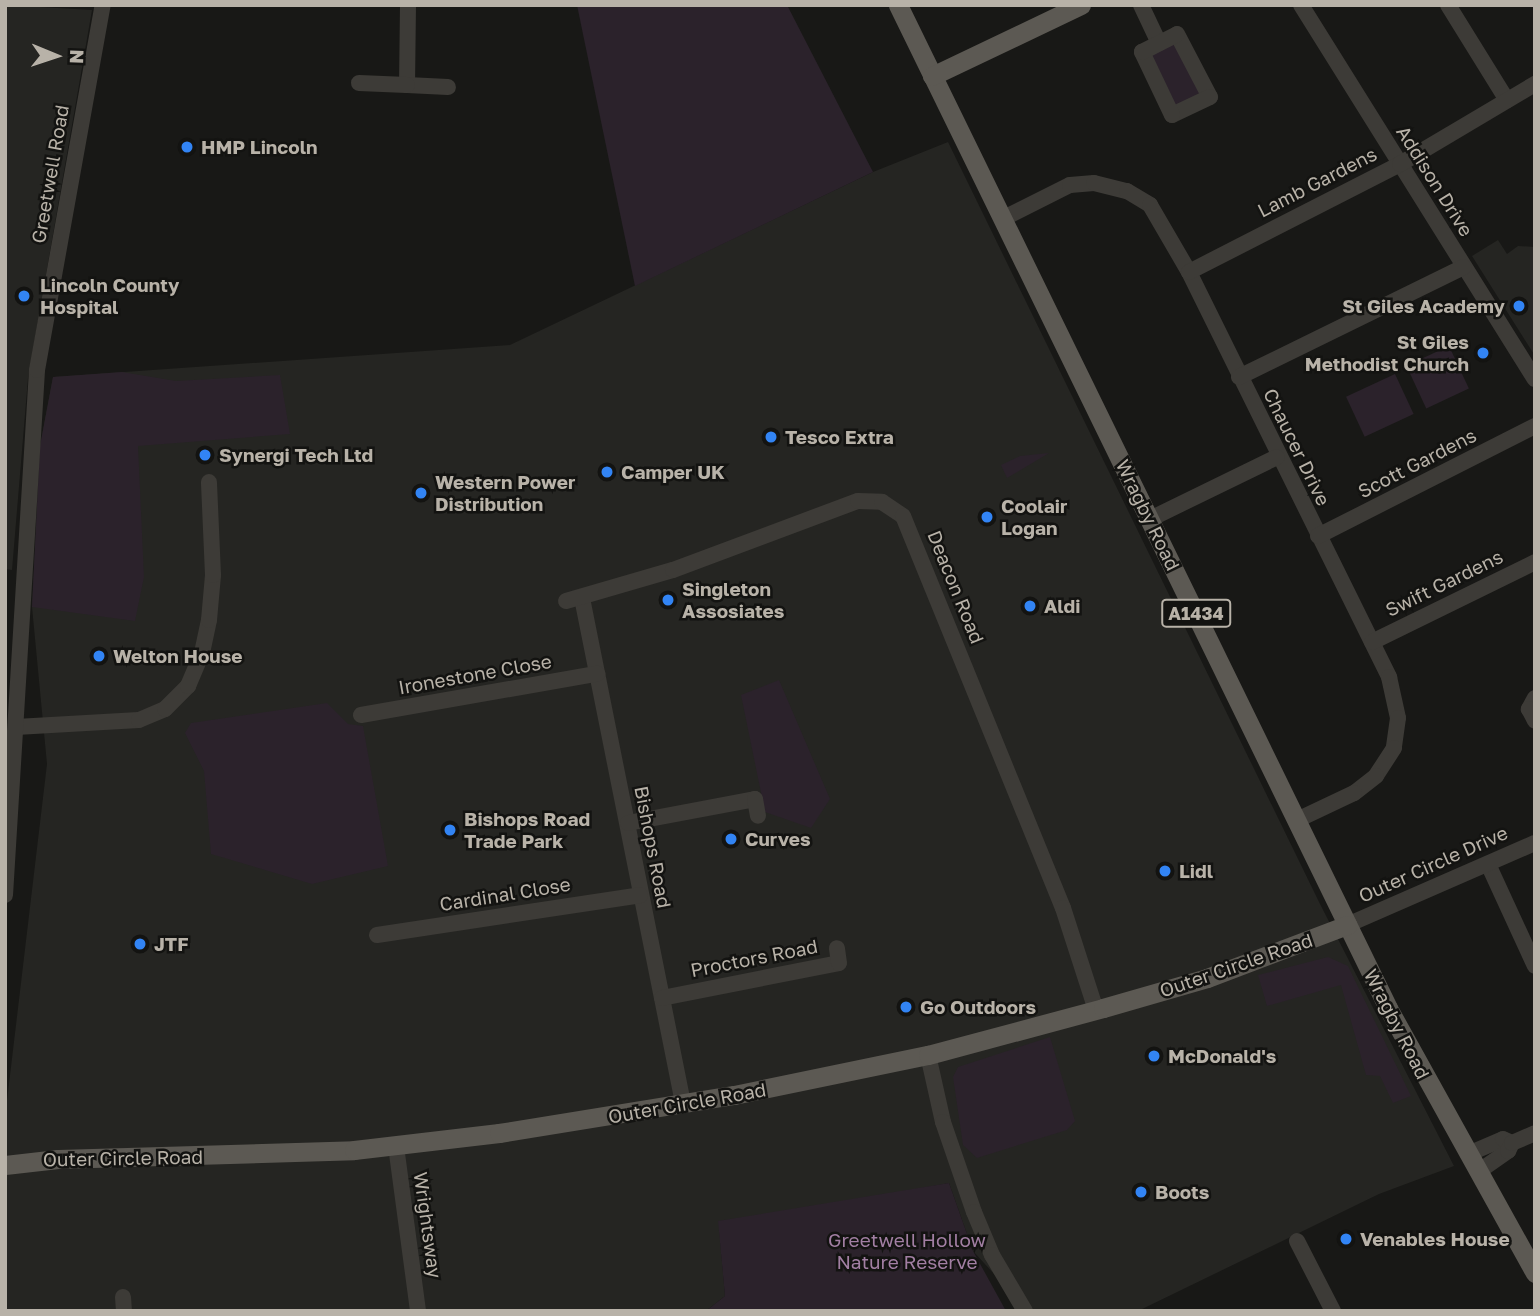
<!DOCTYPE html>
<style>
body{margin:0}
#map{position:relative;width:1540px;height:1316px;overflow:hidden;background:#181816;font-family:"Golos Text",sans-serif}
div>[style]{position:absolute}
.built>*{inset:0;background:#252522}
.green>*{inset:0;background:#2b222b;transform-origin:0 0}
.minor>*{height:16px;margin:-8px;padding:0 8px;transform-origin:8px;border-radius:8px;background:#3d3b37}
.major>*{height:19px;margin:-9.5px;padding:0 9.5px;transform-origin:9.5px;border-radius:9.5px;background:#5c5953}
.dots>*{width:19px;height:19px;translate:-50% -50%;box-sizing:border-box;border:4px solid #131311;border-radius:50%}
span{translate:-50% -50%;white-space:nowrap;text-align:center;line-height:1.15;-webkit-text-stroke:5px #131311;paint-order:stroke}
.shield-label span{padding:2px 5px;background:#131311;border:2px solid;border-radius:5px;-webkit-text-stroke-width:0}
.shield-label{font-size:18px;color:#b8b2a8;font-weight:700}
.poi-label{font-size:19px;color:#b8b2a8;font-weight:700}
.left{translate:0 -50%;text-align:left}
.right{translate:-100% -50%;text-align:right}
.street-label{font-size:19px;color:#b8b2a8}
.park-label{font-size:19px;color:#a27fa3}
.frame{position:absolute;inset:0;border:7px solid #b8b2a8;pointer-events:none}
.north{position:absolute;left:21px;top:21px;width:70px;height:70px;-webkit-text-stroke:5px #131311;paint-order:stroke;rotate:92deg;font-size:19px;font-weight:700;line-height:28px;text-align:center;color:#b8b2a8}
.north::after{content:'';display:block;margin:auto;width:24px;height:32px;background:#b8b2a8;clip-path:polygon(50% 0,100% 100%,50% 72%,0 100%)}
</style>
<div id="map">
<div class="built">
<div style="clip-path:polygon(5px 5px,92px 10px,28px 378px,12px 570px,5px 569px)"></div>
<div style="clip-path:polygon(948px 142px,1320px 904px,1454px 1166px,1379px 1194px,1138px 1311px,1028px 1311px,973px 1251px,949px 1183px,719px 1227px,725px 1296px,706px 1311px,5px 1311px,6px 1109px,47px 764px,32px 607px,40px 446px,53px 377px,510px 345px,873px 172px)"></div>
<div style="clip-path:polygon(1498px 240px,1507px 254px,1518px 246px,1535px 247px,1535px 356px,1472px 256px)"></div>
</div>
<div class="green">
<div style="clip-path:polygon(577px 5px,787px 5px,873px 172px,635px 286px)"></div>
<div style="left:1177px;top:34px;width:71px;height:39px;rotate:62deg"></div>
<div style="left:1449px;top:346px;width:47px;height:47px;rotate:65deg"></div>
<div style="clip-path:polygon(122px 372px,176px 381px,280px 375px,290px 434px,138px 446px,144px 577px,135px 621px,32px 607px,40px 446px,53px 377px)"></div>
<div style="left:1395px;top:374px;width:44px;height:54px;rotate:65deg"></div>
<div style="clip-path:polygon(1049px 453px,1007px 478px,1001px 465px,1020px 456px)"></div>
<div style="clip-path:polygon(779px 680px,830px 799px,811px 828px,765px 812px,741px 695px)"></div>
<div style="clip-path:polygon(327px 703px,348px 724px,363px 726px,388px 866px,312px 884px,211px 854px,204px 771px,185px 733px,191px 723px)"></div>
<div style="clip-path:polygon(1328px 957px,1348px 966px,1411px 1096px,1393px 1103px,1380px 1076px,1366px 1075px,1341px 985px,1267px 1006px,1258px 975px)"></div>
<div style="clip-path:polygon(1050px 1037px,1075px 1121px,1067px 1130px,977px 1158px,963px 1145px,953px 1077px,958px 1067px)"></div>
<div style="clip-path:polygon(949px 1183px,973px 1251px,1006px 1311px,706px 1311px,725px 1296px,718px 1221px)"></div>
</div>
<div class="minor">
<div style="left:408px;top:5px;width:80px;rotate:90.7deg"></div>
<div style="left:407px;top:85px;width:41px;rotate:2.8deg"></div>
<div style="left:1141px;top:5px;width:42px;rotate:64.7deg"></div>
<div style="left:1301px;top:5px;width:441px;rotate:58deg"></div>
<div style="left:1448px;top:5px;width:112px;rotate:58.2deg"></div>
<div style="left:1177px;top:34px;width:71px;rotate:62.4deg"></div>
<div style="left:1210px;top:97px;width:42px;rotate:154.7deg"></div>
<div style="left:1172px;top:115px;width:70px;rotate:-115.5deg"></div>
<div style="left:1142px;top:52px;width:39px;rotate:-27deg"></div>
<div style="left:359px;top:83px;width:48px;rotate:2.4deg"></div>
<div style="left:1002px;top:219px;width:76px;rotate:-26.6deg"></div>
<div style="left:1070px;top:185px;width:24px;rotate:-5deg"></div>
<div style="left:1094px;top:183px;width:34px;rotate:14deg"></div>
<div style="left:1127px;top:191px;width:27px;rotate:31deg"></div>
<div style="left:1150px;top:205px;width:78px;rotate:59.8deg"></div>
<div style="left:1189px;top:272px;width:452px;rotate:63.7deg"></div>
<div style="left:1389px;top:677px;width:42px;rotate:77.6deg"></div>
<div style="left:1398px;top:718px;width:30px;rotate:98deg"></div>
<div style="left:1394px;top:748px;width:33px;rotate:123deg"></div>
<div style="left:1376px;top:776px;width:28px;rotate:142deg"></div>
<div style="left:1354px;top:793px;width:63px;rotate:154.7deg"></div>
<div style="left:1189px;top:272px;width:237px;rotate:-27.1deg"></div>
<div style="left:1400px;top:164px;width:157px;rotate:-30.7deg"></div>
<div style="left:1239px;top:377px;width:250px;rotate:-26.1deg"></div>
<div style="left:1150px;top:519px;width:141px;rotate:-26deg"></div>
<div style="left:1318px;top:536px;width:243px;rotate:-26.9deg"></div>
<div style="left:582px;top:598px;width:515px;rotate:78.69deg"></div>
<div style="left:566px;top:601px;width:111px;rotate:-16.2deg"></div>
<div style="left:673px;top:570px;width:197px;rotate:-20.5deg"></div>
<div style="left:858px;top:501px;width:24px;rotate:2deg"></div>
<div style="left:882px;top:502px;width:25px;rotate:34deg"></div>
<div style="left:903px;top:516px;width:423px;rotate:67.8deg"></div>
<div style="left:1063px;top:908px;width:107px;rotate:72.1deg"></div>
<div style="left:1372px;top:642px;width:182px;rotate:-26.1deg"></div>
<div style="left:1535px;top:698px;width:13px;rotate:119deg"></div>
<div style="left:1529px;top:709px;width:13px;rotate:63deg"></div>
<div style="left:361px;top:715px;width:240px;rotate:-9.9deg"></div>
<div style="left:16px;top:727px;width:123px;rotate:-3.3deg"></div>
<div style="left:139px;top:720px;width:28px;rotate:-23deg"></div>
<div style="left:165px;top:709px;width:33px;rotate:-45deg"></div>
<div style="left:188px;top:686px;width:36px;rotate:-67deg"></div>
<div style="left:202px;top:653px;width:34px;rotate:-78deg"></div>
<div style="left:209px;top:620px;width:45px;rotate:-84.9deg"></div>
<div style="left:213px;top:575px;width:93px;rotate:-92.5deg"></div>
<div style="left:628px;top:823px;width:129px;rotate:-10.7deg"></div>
<div style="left:755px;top:799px;width:17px;rotate:80deg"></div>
<div style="left:1488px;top:864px;width:112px;rotate:65.3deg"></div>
<div style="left:5px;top:895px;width:526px;rotate:-86.51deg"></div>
<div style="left:37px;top:370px;width:371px;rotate:-79.8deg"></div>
<div style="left:1347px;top:925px;width:205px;rotate:-23.6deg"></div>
<div style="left:377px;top:935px;width:266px;rotate:-8.6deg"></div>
<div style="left:662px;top:998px;width:180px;rotate:-11.2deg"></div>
<div style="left:839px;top:963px;width:15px;rotate:-98deg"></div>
<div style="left:928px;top:1055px;width:69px;rotate:77.4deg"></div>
<div style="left:943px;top:1122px;width:95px;rotate:71deg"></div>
<div style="left:974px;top:1212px;width:47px;rotate:67.3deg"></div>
<div style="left:992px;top:1255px;width:65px;rotate:59.5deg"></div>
<div style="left:396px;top:1146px;width:166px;rotate:82.4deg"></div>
<div style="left:1468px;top:1154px;width:38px;rotate:-23deg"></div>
<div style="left:1503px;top:1139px;width:10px;rotate:24deg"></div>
<div style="left:1478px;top:1172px;width:37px;rotate:-35deg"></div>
<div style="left:1508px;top:1151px;width:9px;rotate:-63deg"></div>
<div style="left:1512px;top:1143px;width:25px;rotate:-23deg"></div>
<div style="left:1297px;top:1241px;width:79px;rotate:62.8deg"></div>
<div style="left:123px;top:1297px;width:14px;rotate:86deg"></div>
</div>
<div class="major">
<div style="left:898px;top:5px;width:1116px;rotate:63.96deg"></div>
<div style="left:1388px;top:1008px;width:303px;rotate:61deg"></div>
<div style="left:932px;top:76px;width:165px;rotate:-25.5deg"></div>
<div style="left:5px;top:1165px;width:53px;rotate:-6.5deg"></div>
<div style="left:58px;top:1159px;width:296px;rotate:-1.7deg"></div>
<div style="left:354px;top:1150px;width:146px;rotate:-6.7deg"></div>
<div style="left:499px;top:1133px;width:238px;rotate:-9.2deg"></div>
<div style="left:734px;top:1095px;width:198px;rotate:-11.7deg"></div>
<div style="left:928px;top:1055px;width:181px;rotate:-15deg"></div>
<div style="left:1103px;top:1008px;width:108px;rotate:-16.1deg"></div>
<div style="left:1207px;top:978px;width:150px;rotate:-20.7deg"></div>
</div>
<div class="dots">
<div style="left:187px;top:147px;background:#3284f4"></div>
<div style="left:24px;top:296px;background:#3284f4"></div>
<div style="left:1519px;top:306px;background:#3284f4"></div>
<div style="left:1483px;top:353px;background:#3284f4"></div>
<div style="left:771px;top:437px;background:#3284f4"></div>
<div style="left:205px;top:455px;background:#3284f4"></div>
<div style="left:607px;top:472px;background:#3284f4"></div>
<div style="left:421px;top:493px;background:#3284f4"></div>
<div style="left:987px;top:517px;background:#3284f4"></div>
<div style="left:668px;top:600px;background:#3284f4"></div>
<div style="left:1030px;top:606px;background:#3284f4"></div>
<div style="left:99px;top:656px;background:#3284f4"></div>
<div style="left:450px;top:830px;background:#3284f4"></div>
<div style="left:731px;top:839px;background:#3284f4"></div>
<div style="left:1165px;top:871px;background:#3284f4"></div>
<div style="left:140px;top:944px;background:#3284f4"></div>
<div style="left:906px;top:1007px;background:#3284f4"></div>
<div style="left:1154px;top:1056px;background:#3284f4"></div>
<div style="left:1141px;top:1192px;background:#3284f4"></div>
<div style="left:1346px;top:1239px;background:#3284f4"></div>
</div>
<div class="shield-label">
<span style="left:1196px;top:613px">A1434</span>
</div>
<div class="poi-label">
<span class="left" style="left:201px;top:147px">HMP Lincoln</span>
<span class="left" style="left:40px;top:296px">Lincoln County<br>Hospital</span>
<span class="right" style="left:1505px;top:306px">St Giles Academy</span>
<span class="right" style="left:1469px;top:353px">St Giles<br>Methodist Church</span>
<span class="left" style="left:785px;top:437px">Tesco Extra</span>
<span class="left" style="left:219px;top:455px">Synergi Tech Ltd</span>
<span class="left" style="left:621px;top:472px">Camper UK</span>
<span class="left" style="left:435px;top:493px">Western Power<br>Distribution</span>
<span class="left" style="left:1001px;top:517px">Coolair<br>Logan</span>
<span class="left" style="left:682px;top:600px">Singleton<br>Assosiates</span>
<span class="left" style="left:1044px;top:606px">Aldi</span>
<span class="left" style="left:113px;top:656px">Welton House</span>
<span class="left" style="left:464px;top:830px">Bishops Road<br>Trade Park</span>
<span class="left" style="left:745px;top:839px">Curves</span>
<span class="left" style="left:1179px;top:871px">Lidl</span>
<span class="left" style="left:154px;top:944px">JTF</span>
<span class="left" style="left:920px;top:1007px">Go Outdoors</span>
<span class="left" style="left:1168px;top:1056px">McDonald's</span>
<span class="left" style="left:1155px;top:1192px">Boots</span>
<span class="left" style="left:1360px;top:1239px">Venables House</span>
</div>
<div class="street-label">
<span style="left:50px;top:174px;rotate:-80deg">Greetwell Road</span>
<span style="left:1435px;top:181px;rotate:58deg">Addison Drive</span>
<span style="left:1317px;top:182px;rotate:-27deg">Lamb Gardens</span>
<span style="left:1297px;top:447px;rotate:64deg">Chaucer Drive</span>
<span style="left:1417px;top:463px;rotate:-27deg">Scott Gardens</span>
<span style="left:1148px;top:515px;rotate:64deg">Wragby Road</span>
<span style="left:1444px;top:583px;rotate:-26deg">Swift Gardens</span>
<span style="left:956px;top:587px;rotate:68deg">Deacon Road</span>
<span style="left:475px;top:674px;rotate:-10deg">Ironestone Close</span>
<span style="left:653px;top:847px;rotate:79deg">Bishops Road</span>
<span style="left:1433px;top:864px;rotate:-24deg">Outer Circle Drive</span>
<span style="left:505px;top:894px;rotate:-9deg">Cardinal Close</span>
<span style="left:754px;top:958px;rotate:-11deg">Proctors Road</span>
<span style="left:1236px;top:965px;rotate:-19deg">Outer Circle Road</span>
<span style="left:1397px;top:1024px;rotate:63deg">Wragby Road</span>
<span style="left:687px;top:1103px;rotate:-10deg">Outer Circle Road</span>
<span style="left:123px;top:1158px;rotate:-1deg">Outer Circle Road</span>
<span style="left:428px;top:1225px;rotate:82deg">Wrightsway</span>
</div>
<div class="park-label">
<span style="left:907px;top:1251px">Greetwell Hollow<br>Nature Reserve</span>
</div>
<div class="frame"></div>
<div class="north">N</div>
</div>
